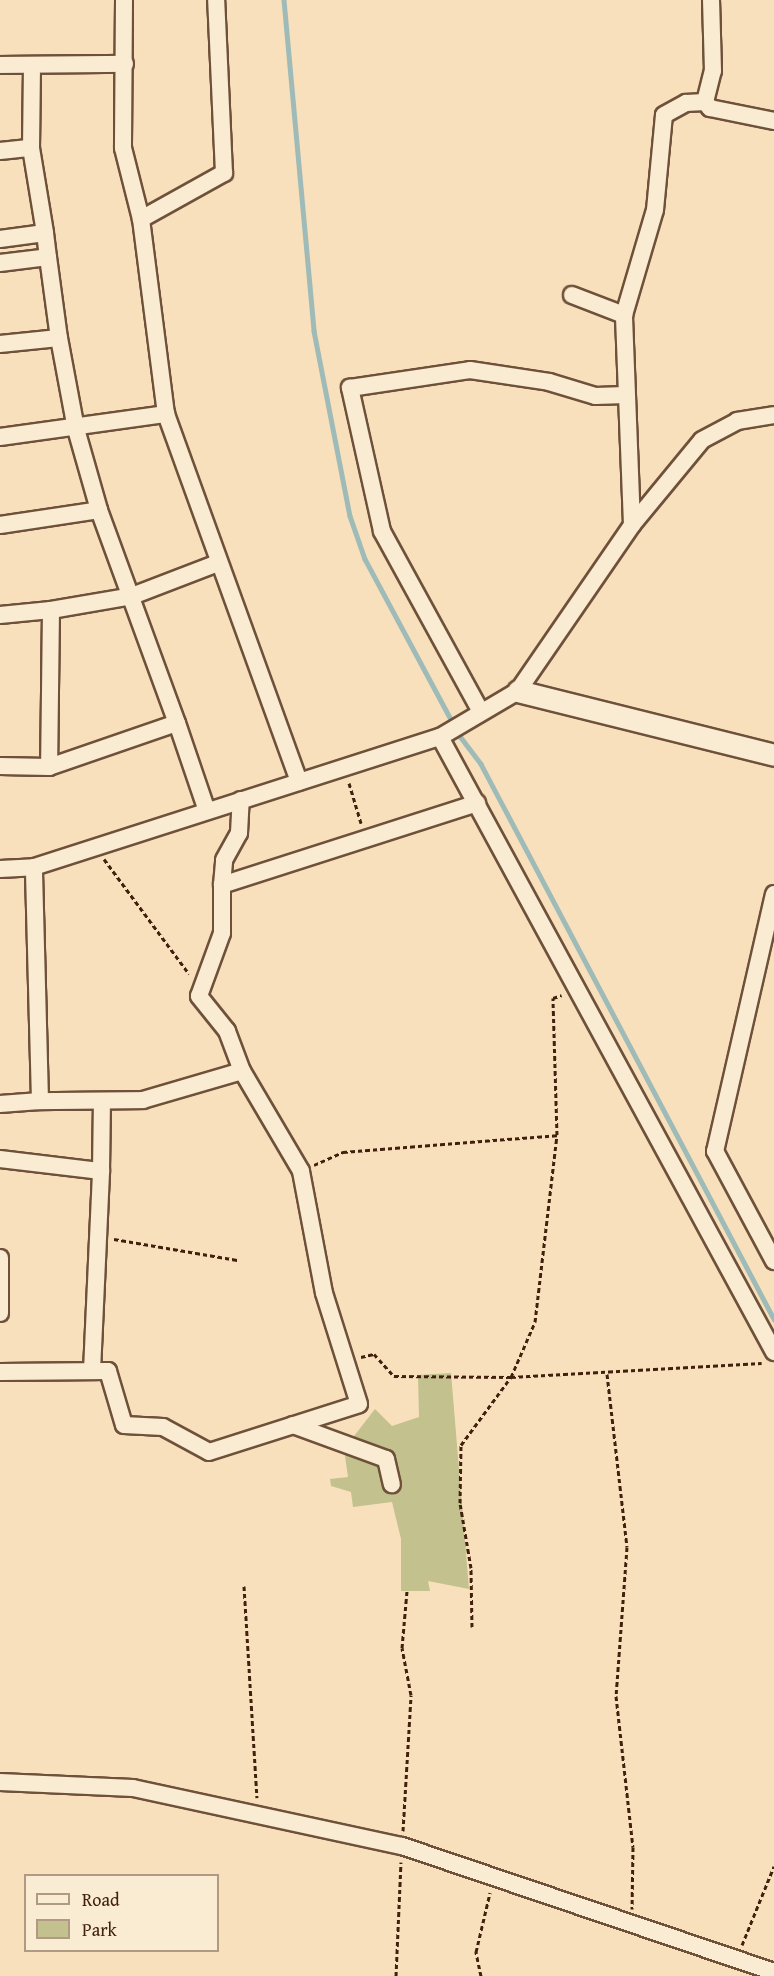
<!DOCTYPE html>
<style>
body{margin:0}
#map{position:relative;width:774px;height:1976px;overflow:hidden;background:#f8e0bc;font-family:"Gentium Book Plus",serif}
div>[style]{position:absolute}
.green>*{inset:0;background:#c3c18d}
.stream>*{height:4.5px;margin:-2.25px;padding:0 2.25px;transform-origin:2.25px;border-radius:2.25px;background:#9fbbb7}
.path>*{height:3px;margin-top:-1.5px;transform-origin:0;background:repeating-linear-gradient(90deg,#41210e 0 4.5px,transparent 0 7.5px)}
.roads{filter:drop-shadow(2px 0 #6f513a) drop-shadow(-2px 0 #6f513a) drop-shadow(0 2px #6f513a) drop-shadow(0 -2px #6f513a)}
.minor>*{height:16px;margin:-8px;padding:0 8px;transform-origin:8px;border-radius:8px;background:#faebd3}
.tertiary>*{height:21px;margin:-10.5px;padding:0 10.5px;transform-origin:10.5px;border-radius:10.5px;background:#faebd3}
span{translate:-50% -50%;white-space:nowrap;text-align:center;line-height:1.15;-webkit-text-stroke:5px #faebd3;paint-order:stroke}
.legend{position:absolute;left:24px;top:1874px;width:195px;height:78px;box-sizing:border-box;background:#faebd3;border:2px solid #b09a84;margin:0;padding:8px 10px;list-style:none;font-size:18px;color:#41210e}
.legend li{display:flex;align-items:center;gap:12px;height:30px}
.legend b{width:30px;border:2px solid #b09a84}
</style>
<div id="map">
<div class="green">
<div style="clip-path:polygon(451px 1373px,469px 1589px,428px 1581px,430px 1591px,401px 1591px,401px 1539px,392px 1502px,353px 1507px,351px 1492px,331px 1486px,330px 1479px,348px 1477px,344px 1449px,375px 1409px,392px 1426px,419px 1417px,418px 1375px)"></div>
</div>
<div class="stream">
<div style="left:284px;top:0;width:332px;rotate:84.8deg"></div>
<div style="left:314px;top:331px;width:188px;rotate:79deg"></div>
<div style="left:350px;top:516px;width:46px;rotate:70.8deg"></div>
<div style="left:365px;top:559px;width:201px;rotate:61.8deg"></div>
<div style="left:460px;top:736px;width:35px;rotate:53deg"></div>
<div style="left:481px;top:764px;width:628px;rotate:62.17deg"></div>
</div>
<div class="path">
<div style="left:349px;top:783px;width:42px;rotate:73.3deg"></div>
<div style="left:104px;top:859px;width:143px;rotate:53.5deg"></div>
<div style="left:314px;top:1165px;width:32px;rotate:-24deg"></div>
<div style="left:343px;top:1152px;width:215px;rotate:-4.5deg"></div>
<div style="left:557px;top:1135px;width:137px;rotate:-91.7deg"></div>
<div style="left:553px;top:998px;width:9px;rotate:-18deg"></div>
<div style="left:114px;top:1239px;width:125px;rotate:9.7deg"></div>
<div style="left:361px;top:1357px;width:13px;rotate:-13deg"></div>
<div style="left:374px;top:1354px;width:30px;rotate:48deg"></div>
<div style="left:394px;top:1376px;width:117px;rotate:0.5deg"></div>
<div style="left:511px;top:1377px;width:251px;rotate:-3.2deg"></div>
<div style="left:607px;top:1374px;width:174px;rotate:83.4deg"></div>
<div style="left:627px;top:1547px;width:149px;rotate:94.2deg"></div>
<div style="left:616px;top:1696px;width:152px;rotate:83.6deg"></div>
<div style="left:633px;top:1847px;width:62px;rotate:90.9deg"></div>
<div style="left:244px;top:1586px;width:212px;rotate:86.5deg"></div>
<div style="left:472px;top:1627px;width:59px;rotate:-91deg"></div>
<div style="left:471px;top:1568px;width:66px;rotate:-99.6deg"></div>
<div style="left:460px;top:1503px;width:58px;rotate:-89deg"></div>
<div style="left:461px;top:1445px;width:84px;rotate:-53.7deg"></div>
<div style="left:511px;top:1377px;width:60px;rotate:-66.4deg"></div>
<div style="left:535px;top:1322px;width:188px;rotate:-83.3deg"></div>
<div style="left:403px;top:1831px;width:136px;rotate:-86.6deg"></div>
<div style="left:411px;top:1695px;width:48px;rotate:-100.8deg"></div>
<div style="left:402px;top:1648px;width:57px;rotate:-85deg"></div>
<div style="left:742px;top:1945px;width:85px;rotate:-67.9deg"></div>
<div style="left:396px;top:1976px;width:114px;rotate:-87.5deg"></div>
<div style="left:481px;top:1976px;width:25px;rotate:-102deg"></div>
<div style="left:476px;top:1952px;width:61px;rotate:-76.7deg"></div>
</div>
<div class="roads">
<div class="minor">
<div style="left:124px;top:0;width:148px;rotate:90.4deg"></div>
<div style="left:123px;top:148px;width:73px;rotate:75.8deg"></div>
<div style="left:141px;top:219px;width:197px;rotate:82.7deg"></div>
<div style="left:166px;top:414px;width:391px;rotate:70.1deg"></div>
<div style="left:0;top:65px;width:125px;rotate:-0.5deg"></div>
<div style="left:705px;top:102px;width:32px;rotate:-76deg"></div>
<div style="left:713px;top:71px;width:71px;rotate:-91.6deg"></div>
<div style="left:705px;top:102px;width:8px;rotate:50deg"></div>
<div style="left:710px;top:108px;width:65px;rotate:11.5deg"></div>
<div style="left:31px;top:148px;width:83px;rotate:-89.3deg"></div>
<div style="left:0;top:151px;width:31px;rotate:-6deg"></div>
<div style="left:31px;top:148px;width:86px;rotate:80.6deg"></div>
<div style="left:141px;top:219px;width:95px;rotate:-29deg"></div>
<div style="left:224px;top:173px;width:173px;rotate:-92.6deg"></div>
<div style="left:0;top:239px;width:45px;rotate:-7.6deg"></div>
<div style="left:45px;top:233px;width:24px;rotate:83deg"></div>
<div style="left:0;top:263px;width:48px;rotate:-7.1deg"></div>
<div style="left:48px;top:257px;width:82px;rotate:82.3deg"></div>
<div style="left:572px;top:295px;width:56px;rotate:21deg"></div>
<div style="left:0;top:344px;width:59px;rotate:-5.8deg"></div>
<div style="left:59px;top:338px;width:93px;rotate:79.4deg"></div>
<div style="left:76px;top:429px;width:84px;rotate:74.1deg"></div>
<div style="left:0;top:437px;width:168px;rotate:-7.9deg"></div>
<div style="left:0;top:525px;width:100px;rotate:-8.6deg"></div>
<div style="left:99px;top:510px;width:227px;rotate:69.9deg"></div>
<div style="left:632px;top:525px;width:210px;rotate:-92.2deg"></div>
<div style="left:624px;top:315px;width:109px;rotate:-73.6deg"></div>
<div style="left:655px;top:210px;width:95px;rotate:-84.6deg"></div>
<div style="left:664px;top:115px;width:25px;rotate:-29deg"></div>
<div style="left:686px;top:103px;width:19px;rotate:-3deg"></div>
<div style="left:51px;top:610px;width:82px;rotate:-9.8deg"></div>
<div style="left:132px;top:596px;width:92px;rotate:-21deg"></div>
<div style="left:0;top:615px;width:51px;rotate:-5.6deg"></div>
<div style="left:51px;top:610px;width:157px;rotate:90.7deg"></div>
<div style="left:49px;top:767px;width:49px;rotate:-178.8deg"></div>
<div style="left:481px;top:712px;width:206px;rotate:-118.7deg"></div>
<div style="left:382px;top:531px;width:147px;rotate:-102.6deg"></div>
<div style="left:350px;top:388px;width:121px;rotate:-8.5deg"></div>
<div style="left:470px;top:370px;width:80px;rotate:8.6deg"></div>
<div style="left:549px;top:382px;width:48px;rotate:16.9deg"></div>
<div style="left:595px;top:396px;width:31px;rotate:-2deg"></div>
<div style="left:440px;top:737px;width:700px;rotate:61.49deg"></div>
<div style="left:49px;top:767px;width:135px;rotate:-19deg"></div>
<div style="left:177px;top:723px;width:93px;rotate:71.2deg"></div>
<div style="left:0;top:869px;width:34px;rotate:-3deg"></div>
<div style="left:34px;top:867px;width:426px;rotate:-17.8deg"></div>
<div style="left:440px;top:737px;width:91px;rotate:-30.5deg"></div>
<div style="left:518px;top:691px;width:201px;rotate:-55.5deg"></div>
<div style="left:632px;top:525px;width:110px;rotate:-50.5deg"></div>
<div style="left:702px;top:440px;width:40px;rotate:-28deg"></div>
<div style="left:737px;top:421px;width:37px;rotate:-9deg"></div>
<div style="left:222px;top:885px;width:25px;rotate:-85deg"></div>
<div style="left:224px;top:860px;width:31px;rotate:-61deg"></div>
<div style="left:239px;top:833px;width:33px;rotate:-87deg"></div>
<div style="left:774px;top:894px;width:264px;rotate:102.9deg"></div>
<div style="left:715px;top:1151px;width:125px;rotate:61.8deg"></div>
<div style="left:242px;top:1071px;width:43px;rotate:-110.6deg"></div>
<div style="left:227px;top:1031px;width:45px;rotate:-128.7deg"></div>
<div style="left:199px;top:996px;width:67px;rotate:-69.9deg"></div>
<div style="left:222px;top:933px;width:48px;rotate:-90deg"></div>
<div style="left:222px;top:885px;width:268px;rotate:-17.8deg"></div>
<div style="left:0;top:1104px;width:40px;rotate:-4.3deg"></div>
<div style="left:40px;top:1101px;width:234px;rotate:-91.5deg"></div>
<div style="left:0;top:1159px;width:102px;rotate:6.8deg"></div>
<div style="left:101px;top:1171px;width:69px;rotate:-89.2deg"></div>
<div style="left:0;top:1258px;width:55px;rotate:90deg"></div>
<div style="left:92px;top:1371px;width:200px;rotate:-87.4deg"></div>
<div style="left:0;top:1372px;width:108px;rotate:-0.5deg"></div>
<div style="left:108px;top:1371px;width:56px;rotate:73.5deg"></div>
<div style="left:124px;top:1425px;width:39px;rotate:3deg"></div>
<div style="left:163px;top:1427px;width:52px;rotate:28.5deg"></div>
<div style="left:209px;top:1452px;width:157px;rotate:-17.7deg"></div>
<div style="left:359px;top:1404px;width:116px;rotate:-107.5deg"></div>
<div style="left:324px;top:1293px;width:124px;rotate:-100.7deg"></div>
<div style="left:301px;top:1171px;width:116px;rotate:-120.5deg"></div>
<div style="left:242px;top:1071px;width:103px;rotate:163.7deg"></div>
<div style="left:143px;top:1100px;width:103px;rotate:179.4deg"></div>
<div style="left:293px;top:1425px;width:99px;rotate:20.1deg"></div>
<div style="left:386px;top:1459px;width:26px;rotate:77deg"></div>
<div style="left:0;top:1782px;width:133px;rotate:2.6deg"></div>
<div style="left:133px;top:1788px;width:275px;rotate:12.2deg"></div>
<div style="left:402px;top:1846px;width:393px;rotate:18.7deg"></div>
</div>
<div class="tertiary">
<div style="left:518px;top:691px;width:264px;rotate:14deg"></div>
</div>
</div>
<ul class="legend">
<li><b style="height:8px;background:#faebd3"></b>Road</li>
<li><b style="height:16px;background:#c3c18d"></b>Park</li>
</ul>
</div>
